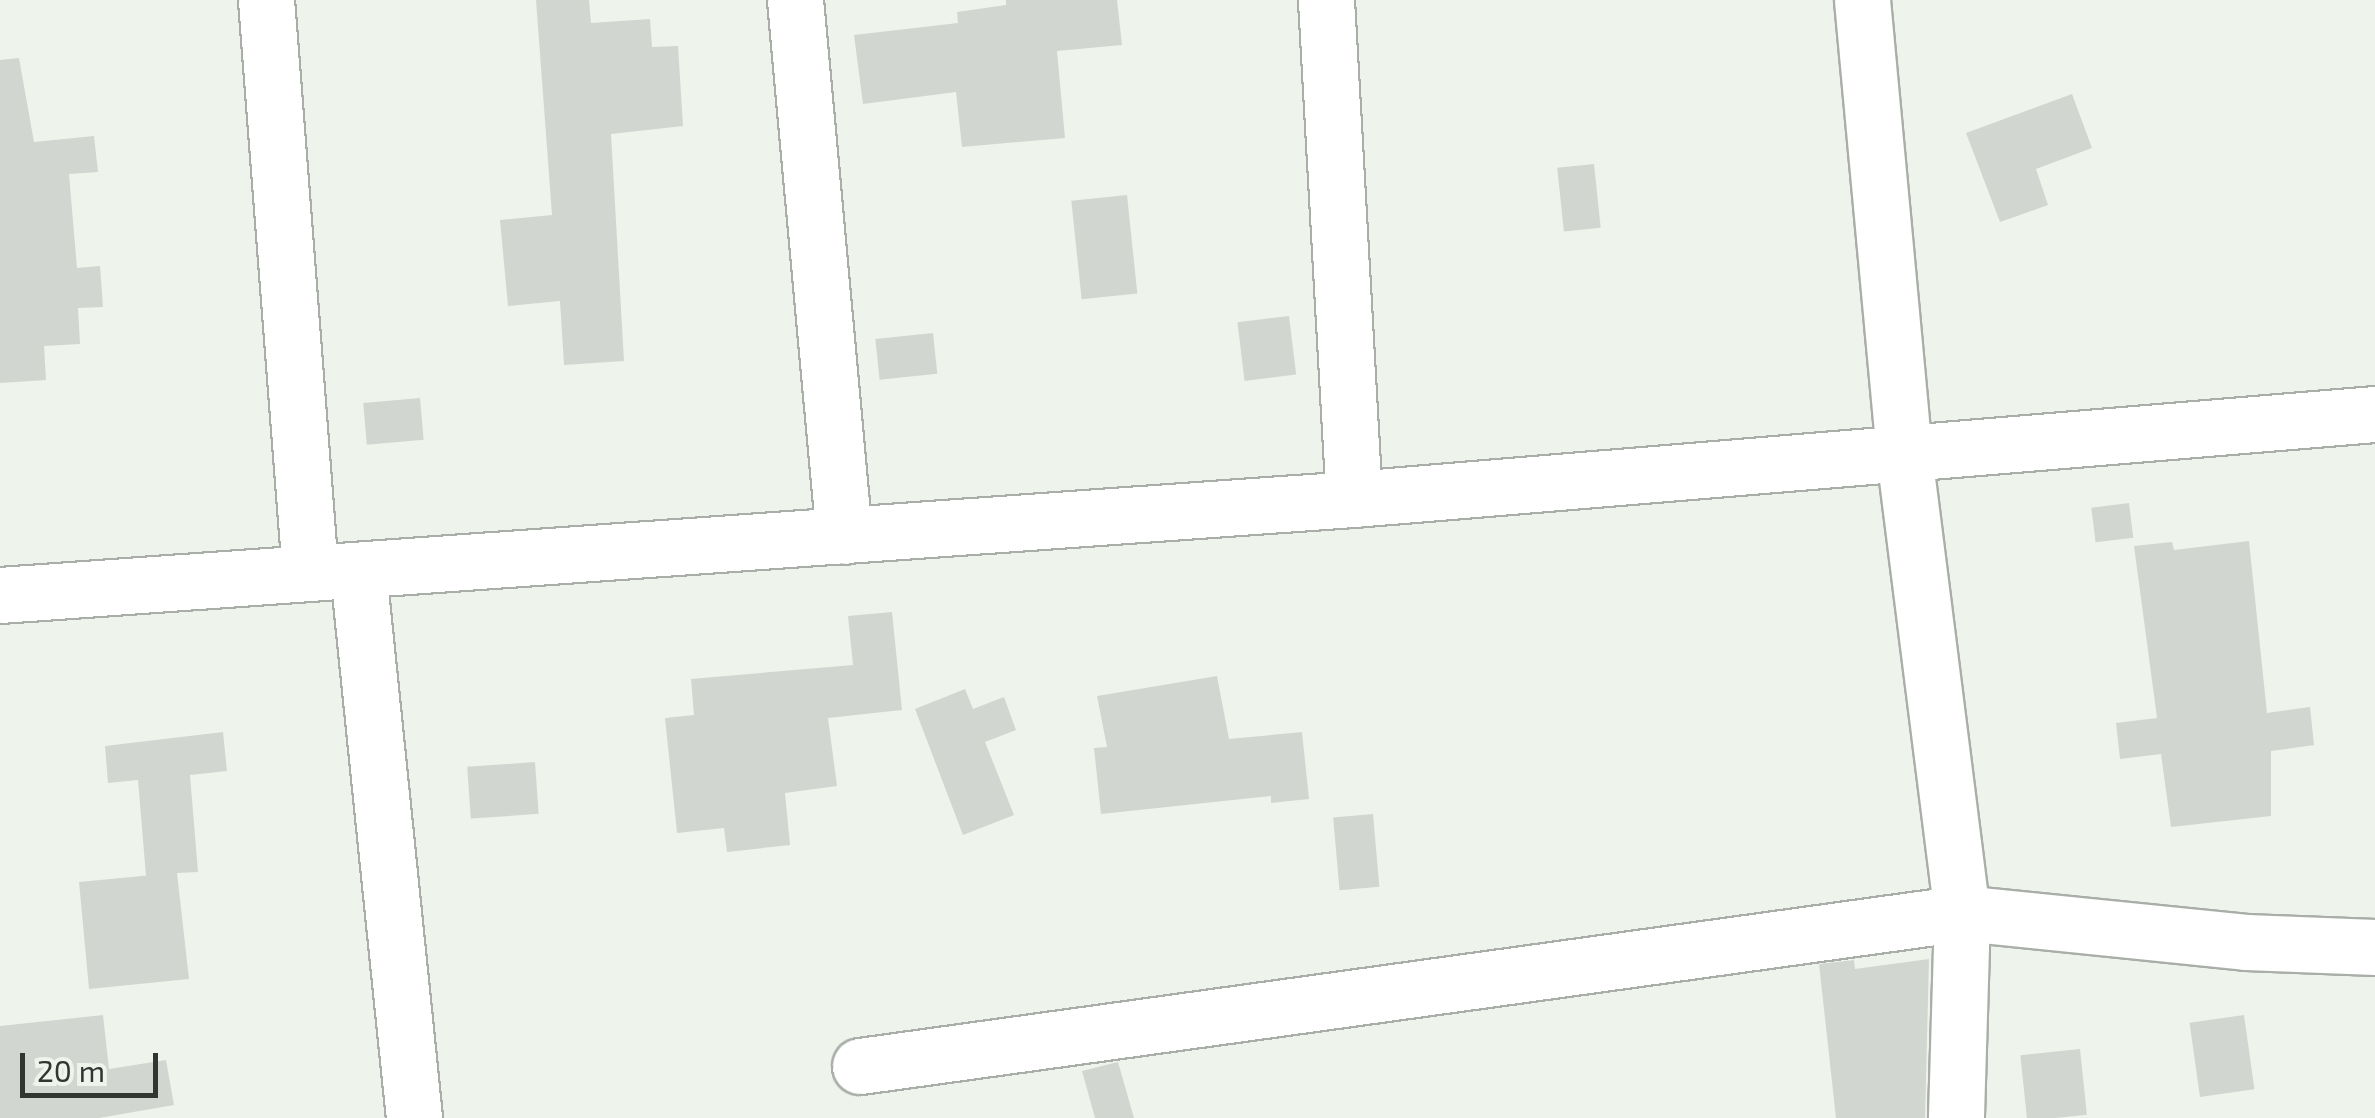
<!DOCTYPE html>
<style>
body{margin:0}
#map{position:relative;width:2375px;height:1118px;overflow:hidden;background:#eef4ec;font-family:"Exo 2",sans-serif}
div>[style]{position:absolute}
.building>*{inset:0;background:#d1d7d0;transform-origin:0 0}
.roads{filter:drop-shadow(2px 0 #a9afa8) drop-shadow(-2px 0 #a9afa8) drop-shadow(0 2px #a9afa8) drop-shadow(0 -2px #a9afa8)}
.minor>*{height:55px;margin:-27.5px;padding:0 27.5px;transform-origin:27.5px;border-radius:27.5px;background:#fff}
span{translate:-50% -50%;white-space:nowrap;text-align:center;line-height:1.15;-webkit-text-stroke:9px #eef4ec;paint-order:stroke}
.scale{position:absolute;left:20px;top:1053px;width:138px;height:45px;box-sizing:border-box;border:5px solid #323532;border-top:0;padding-left:12px;font-size:30px;line-height:35px;white-space:nowrap;color:#323532;-webkit-text-stroke:8px #eef4ec;paint-order:stroke}
</style>
<div id="map">
<div class="building">
<div style="clip-path:polygon(536px 0,589px 0,591px 23px,650px 19px,652px 47px,678px 46px,683px 126px,611px 134px,624px 361px,564px 365px,560px 301px,508px 306px,500px 220px,552px 215px)"></div>
<div style="clip-path:polygon(1006px 0,1117px 0,1122px 45px,1057px 51px,1065px 138px,962px 147px,956px 92px,863px 104px,854px 35px,958px 23px,957px 12px,1006px 5px)"></div>
<div style="clip-path:polygon(19px 58px,34px 142px,94px 136px,98px 172px,69px 174px,77px 268px,100px 266px,103px 307px,78px 308px,80px 344px,44px 346px,46px 380px,0 383px,0 60px)"></div>
<div style="clip-path:polygon(2072px 94px,2092px 148px,2036px 169px,2048px 205px,2000px 222px,1966px 133px)"></div>
<div style="left:1594px;top:164px;width:64px;height:37px;rotate:84deg"></div>
<div style="left:1127px;top:195px;width:99px;height:56px;rotate:84deg"></div>
<div style="left:1289px;top:316px;width:59px;height:52px;rotate:83deg"></div>
<div style="left:933px;top:333px;width:41px;height:58px;rotate:84deg"></div>
<div style="left:420px;top:398px;width:42px;height:57px;rotate:85deg"></div>
<div style="left:2129px;top:503px;width:35px;height:38px;rotate:83deg"></div>
<div style="clip-path:polygon(2249px 541px,2267px 713px,2310px 707px,2314px 745px,2271px 751px,2271px 816px,2171px 827px,2161px 754px,2120px 759px,2116px 723px,2157px 718px,2134px 546px,2172px 542px,2174px 550px)"></div>
<div style="clip-path:polygon(892px 612px,902px 710px,828px 718px,837px 786px,785px 793px,790px 845px,727px 852px,724px 828px,677px 833px,665px 718px,694px 715px,691px 679px,853px 665px,848px 616px)"></div>
<div style="clip-path:polygon(1217px 676px,1229px 739px,1302px 732px,1309px 799px,1271px 803px,1271px 796px,1101px 814px,1094px 748px,1107px 747px,1097px 696px)"></div>
<div style="clip-path:polygon(965px 689px,973px 709px,1004px 697px,1016px 730px,985px 742px,1014px 815px,963px 835px,915px 709px)"></div>
<div style="clip-path:polygon(223px 732px,227px 771px,190px 775px,198px 872px,177px 873px,189px 979px,89px 989px,79px 882px,163px 874px,146px 876px,138px 780px,108px 783px,105px 746px)"></div>
<div style="left:535px;top:762px;width:52px;height:68px;rotate:86deg"></div>
<div style="left:1373px;top:814px;width:73px;height:40px;rotate:85deg"></div>
<div style="clip-path:polygon(1929px 959px,1925px 1118px,1836px 1118px,1819px 964px,1854px 960px,1855px 969px)"></div>
<div style="clip-path:polygon(103px 1015px,109px 1069px,166px 1060px,174px 1105px,99px 1118px,0 1118px,0 1026px)"></div>
<div style="left:2244px;top:1015px;width:75px;height:55px;rotate:82deg"></div>
<div style="left:2080px;top:1049px;width:66px;height:60px;rotate:84deg"></div>
<div style="clip-path:polygon(1118px 1062px,1134px 1118px,1095px 1118px,1082px 1071px)"></div>
</div>
<div class="roads">
<div class="minor">
<div style="left:266px;top:0;width:574px;rotate:85.6deg"></div>
<div style="left:795px;top:0;width:538px;rotate:84.78deg"></div>
<div style="left:1326px;top:0;width:500px;rotate:86.8deg"></div>
<div style="left:1862px;top:0;width:457px;rotate:84.7deg"></div>
<div style="left:1904px;top:455px;width:462px;rotate:82.8deg"></div>
<div style="left:1962px;top:913px;width:205px;rotate:91.7deg"></div>
<div style="left:358px;top:572px;width:549px;rotate:84.14deg"></div>
<div style="left:0;top:595px;width:1357px;rotate:-4.06deg"></div>
<div style="left:1354px;top:499px;width:1025px;rotate:-4.76deg"></div>
<div style="left:860px;top:1066px;width:1113px;rotate:-7.9deg"></div>
<div style="left:1962px;top:913px;width:285px;rotate:5.8deg"></div>
<div style="left:2246px;top:942px;width:129px;rotate:2.2deg"></div>
</div>
</div>
<div class="scale">20 m</div>
</div>
